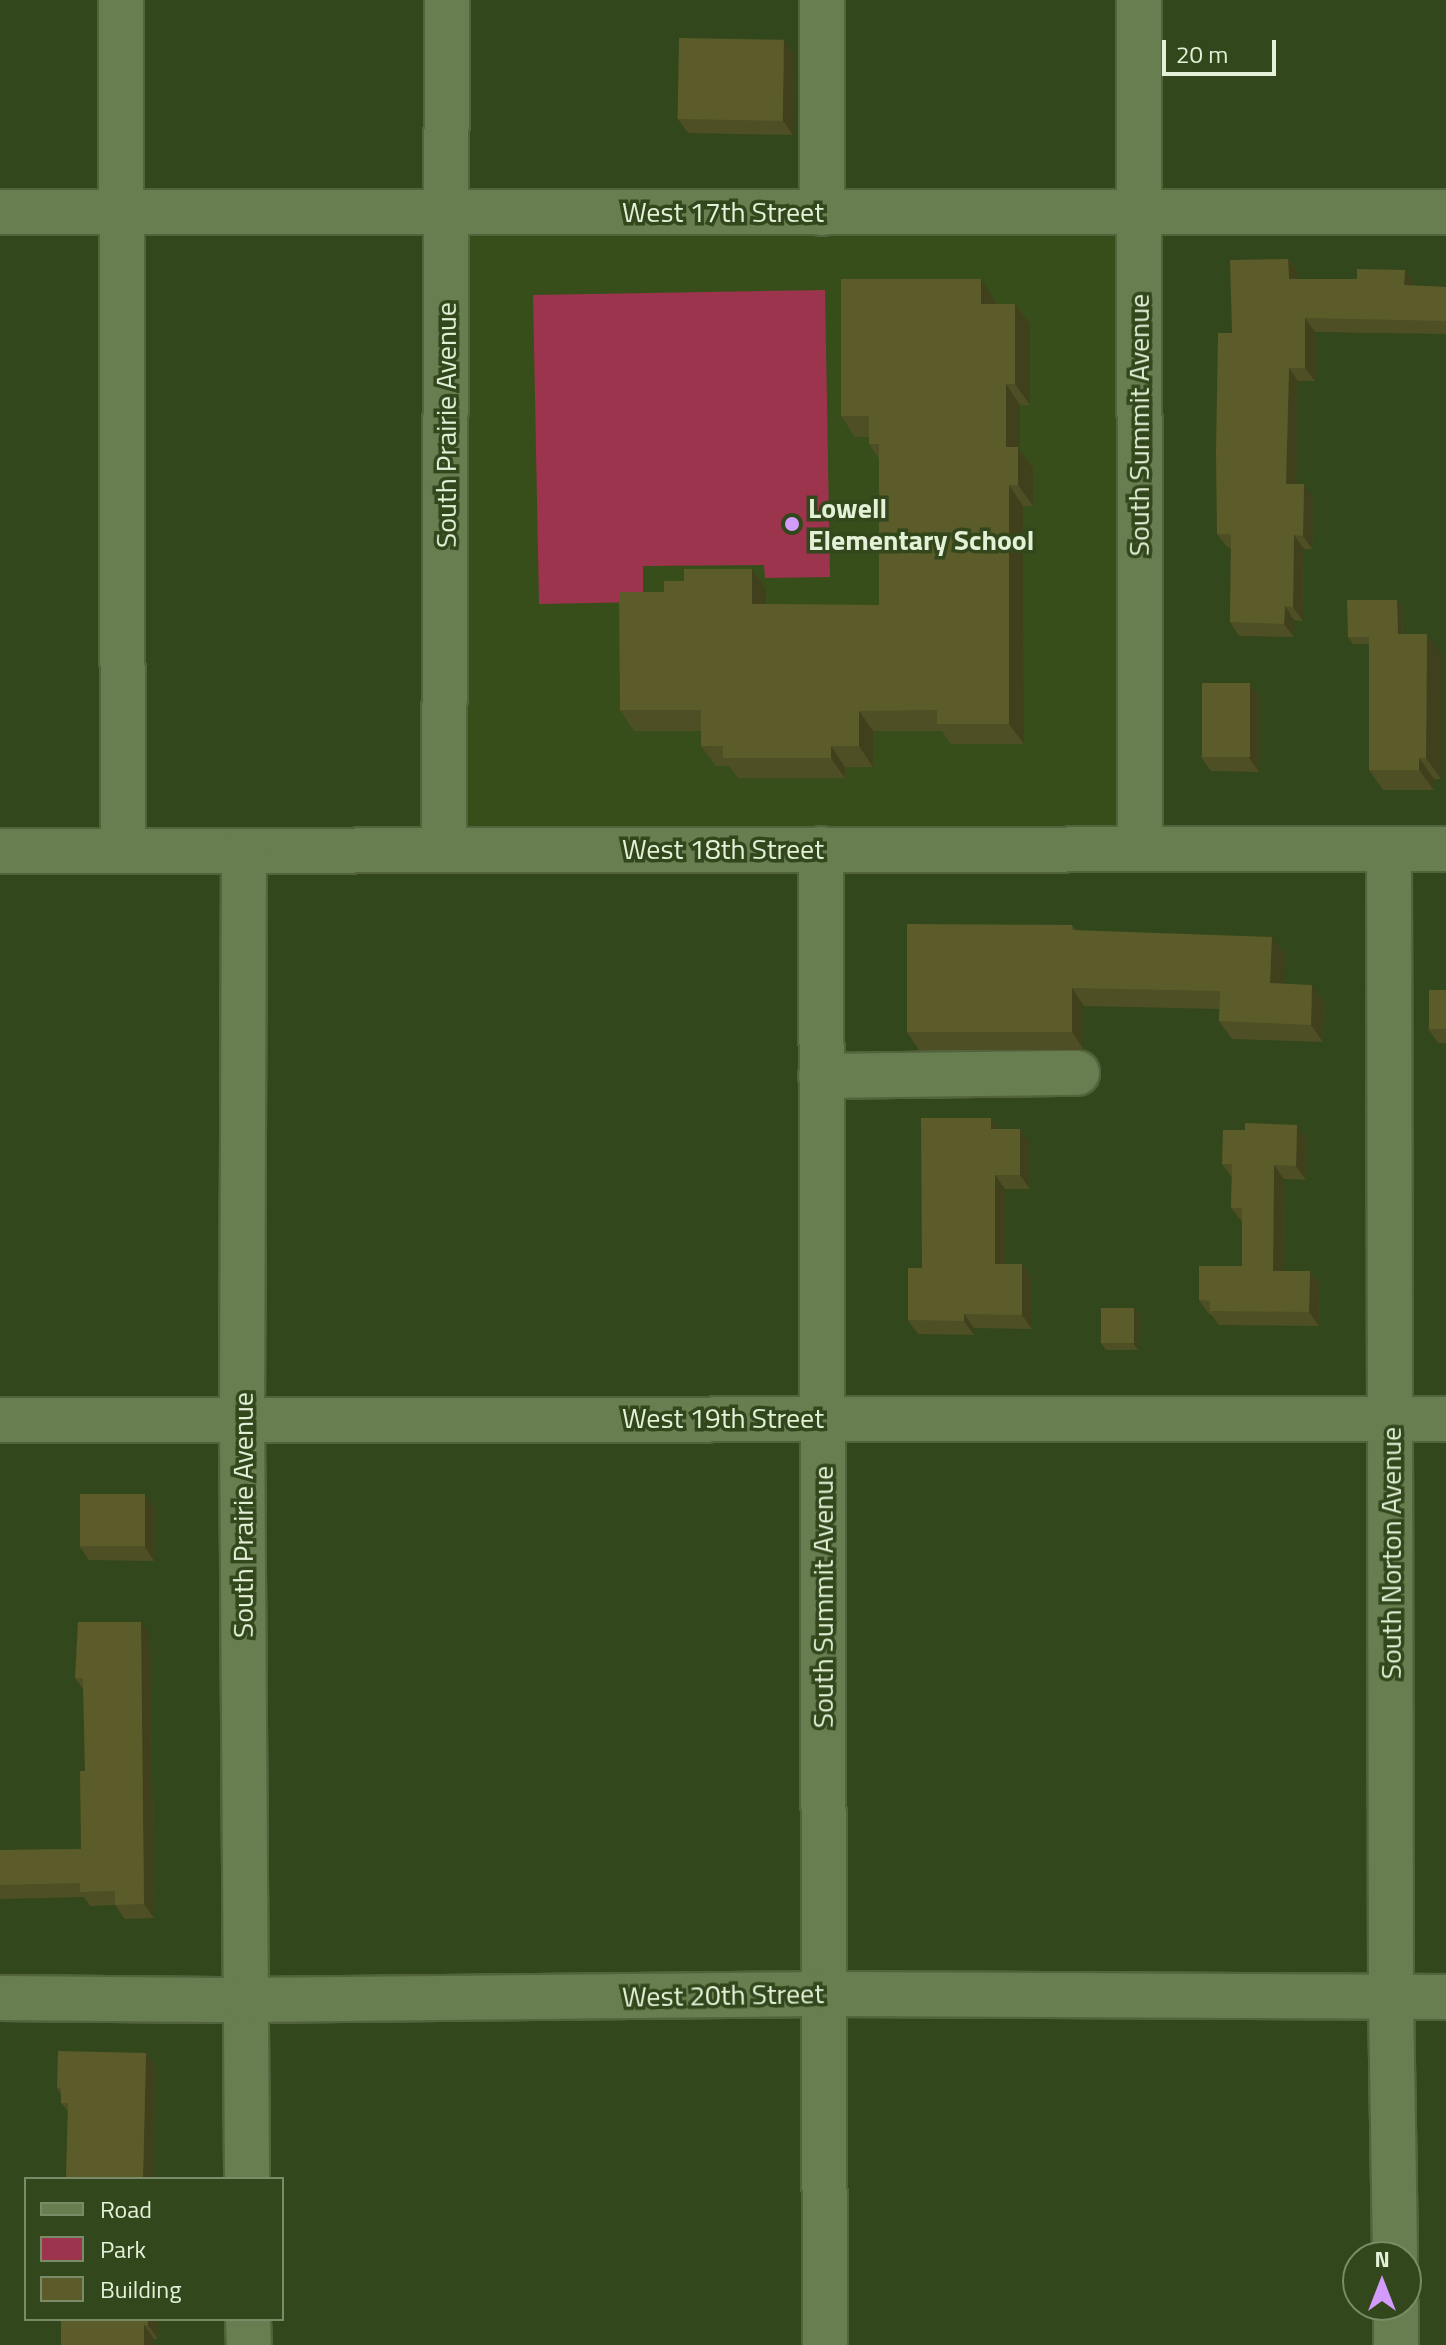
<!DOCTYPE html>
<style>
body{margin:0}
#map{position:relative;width:1446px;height:2345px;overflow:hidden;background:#33471c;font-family:"Titillium Web",sans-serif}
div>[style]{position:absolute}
.built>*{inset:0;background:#374e1b;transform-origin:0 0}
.green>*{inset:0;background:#9c344d}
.roads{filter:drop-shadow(2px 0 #53643d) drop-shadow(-2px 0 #53643d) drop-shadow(0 2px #53643d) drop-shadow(0 -2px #53643d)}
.minor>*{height:44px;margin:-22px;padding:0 22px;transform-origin:22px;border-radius:22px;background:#687e51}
.wall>*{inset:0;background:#4e4f24}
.shaded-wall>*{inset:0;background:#40401d}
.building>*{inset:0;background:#5b5c2a;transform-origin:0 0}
.dots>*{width:22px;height:22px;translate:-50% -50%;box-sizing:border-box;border:4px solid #33471c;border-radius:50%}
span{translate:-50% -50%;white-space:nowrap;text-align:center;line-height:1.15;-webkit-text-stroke:7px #33471c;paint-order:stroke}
.street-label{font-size:28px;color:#e4f1d8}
.poi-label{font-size:28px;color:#e4f1d8;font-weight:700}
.left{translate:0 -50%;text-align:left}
.legend{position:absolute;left:24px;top:2177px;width:260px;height:144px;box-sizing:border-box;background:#33471c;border:2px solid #7a8b67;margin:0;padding:10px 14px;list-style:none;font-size:24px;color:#e4f1d8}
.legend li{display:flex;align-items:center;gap:16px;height:40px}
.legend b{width:40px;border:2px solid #7a8b67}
.north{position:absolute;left:1342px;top:2241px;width:80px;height:80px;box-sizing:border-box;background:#33471c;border:2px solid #7a8b67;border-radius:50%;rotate:0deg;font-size:22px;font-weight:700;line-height:32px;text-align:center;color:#e4f1d8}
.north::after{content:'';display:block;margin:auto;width:28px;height:36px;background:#d39cfc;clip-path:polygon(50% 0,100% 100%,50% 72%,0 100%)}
.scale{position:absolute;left:1162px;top:40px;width:114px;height:36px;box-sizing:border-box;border:4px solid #e4f1d8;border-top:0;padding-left:10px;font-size:24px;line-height:28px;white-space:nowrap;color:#e4f1d8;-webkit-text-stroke:6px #33471c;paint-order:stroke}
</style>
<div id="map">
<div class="built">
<div style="left:447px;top:210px;width:691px;height:640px"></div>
</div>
<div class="green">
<div style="clip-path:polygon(825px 290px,830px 577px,765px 578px,764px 565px,643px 566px,643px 602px,539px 604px,533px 295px)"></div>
</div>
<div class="roads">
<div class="minor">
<div style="left:121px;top:0;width:851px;rotate:89.87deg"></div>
<div style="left:1139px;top:0;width:849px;rotate:89.93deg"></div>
<div style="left:0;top:212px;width:1446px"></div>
<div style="left:822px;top:213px;width:213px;rotate:-90deg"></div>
<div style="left:821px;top:849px;width:1496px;rotate:89.85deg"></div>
<div style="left:1389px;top:849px;width:1148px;rotate:89.9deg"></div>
<div style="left:1391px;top:1997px;width:260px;rotate:89.1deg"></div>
<div style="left:444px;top:850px;width:850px;rotate:-89.8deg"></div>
<div style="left:0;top:851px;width:1446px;rotate:-0.08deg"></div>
<div style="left:244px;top:851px;width:568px;rotate:90.2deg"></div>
<div style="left:242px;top:1419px;width:760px;rotate:89.62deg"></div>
<div style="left:821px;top:1076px;width:256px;rotate:-0.7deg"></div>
<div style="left:0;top:1420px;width:1446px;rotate:-0.04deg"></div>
<div style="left:0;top:1998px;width:245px;rotate:0.5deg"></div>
<div style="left:245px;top:2000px;width:580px;rotate:-0.59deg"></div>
<div style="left:825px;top:1994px;width:621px;rotate:0.28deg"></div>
<div style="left:1396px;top:2305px;width:40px;rotate:90deg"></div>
<div style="left:248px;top:2319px;width:26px;rotate:88deg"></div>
</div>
</div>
<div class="wall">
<div style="clip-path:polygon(794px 54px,793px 135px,688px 133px,678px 119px)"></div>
<div style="clip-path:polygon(1288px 259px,1298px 272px,1298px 279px,1357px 279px,1405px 270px,1414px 283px,1414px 286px,1446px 287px,1446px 334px,1315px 332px,1315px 381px,1298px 381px,1296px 484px,1314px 498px,1312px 549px,1304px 549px,1303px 621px,1294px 620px,1294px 637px,1239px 636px,1230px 622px,1231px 548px,1227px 547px,1217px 534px,1232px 333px)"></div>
<div style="clip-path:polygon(995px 300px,995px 304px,1030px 324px,1030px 405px,1020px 405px,1020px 450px,1033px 468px,1033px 506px,1023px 506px,1024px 744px,951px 744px,942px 731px,873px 731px,873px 767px,845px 767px,845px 778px,738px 778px,729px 766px,716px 766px,701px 746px,701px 731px,634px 731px,620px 710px,664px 592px,766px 589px,766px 604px,879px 605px,879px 459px,869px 444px,869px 437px,855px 437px,841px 416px)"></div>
<div style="clip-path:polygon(1402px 608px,1403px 634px,1441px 654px,1441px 779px,1434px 779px,1434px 790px,1383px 790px,1369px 770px,1369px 644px,1353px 644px,1348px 637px)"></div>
<div style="clip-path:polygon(1250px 683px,1259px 697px,1259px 772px,1211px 771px,1201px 757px)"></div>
<div style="clip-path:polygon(1072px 925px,1076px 930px,1285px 955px,1283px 984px,1325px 1003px,1323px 1042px,1232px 1039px,1219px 1021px,1220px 1009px,1084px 1006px,1084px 1050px,919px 1050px,907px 1032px)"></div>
<div style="clip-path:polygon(1446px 990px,1446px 1043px,1438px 1043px,1428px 1029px)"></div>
<div style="clip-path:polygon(991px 1118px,999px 1129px,1030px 1143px,1030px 1189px,1005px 1189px,1005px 1264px,1022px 1264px,1032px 1278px,1032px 1329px,974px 1328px,974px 1335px,918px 1334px,908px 1320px,922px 1268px)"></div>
<div style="clip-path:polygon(1297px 1125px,1307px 1139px,1306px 1180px,1284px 1179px,1283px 1271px,1310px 1271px,1320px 1285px,1319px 1326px,1219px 1325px,1212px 1315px,1209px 1314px,1199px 1300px,1242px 1266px,1242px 1222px,1231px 1208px,1232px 1177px,1222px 1164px,1245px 1130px)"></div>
<div style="clip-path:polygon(1139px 1315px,1138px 1350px,1106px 1350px,1101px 1343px)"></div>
<div style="clip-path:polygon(155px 1508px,154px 1561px,89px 1560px,79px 1546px)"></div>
<div style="clip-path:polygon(150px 1636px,154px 1918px,125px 1919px,115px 1905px,90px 1906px,84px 1897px,0 1899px,0 1850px,81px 1849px,85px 1771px,83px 1689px,75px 1678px)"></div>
<div style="clip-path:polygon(146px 2053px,155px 2067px,153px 2179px,66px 2179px,68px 2111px,61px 2103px,61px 2095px,57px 2088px)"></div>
<div style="clip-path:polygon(61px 2319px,158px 2319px,158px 2339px,154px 2339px,154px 2345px,61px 2345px)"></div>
</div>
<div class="shaded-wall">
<div style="clip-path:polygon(784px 40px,794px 54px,793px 135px,783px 121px)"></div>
<div style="clip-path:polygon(1288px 259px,1298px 272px,1298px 293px,1289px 279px)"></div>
<div style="clip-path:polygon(1405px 270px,1414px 283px,1414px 299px,1404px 285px)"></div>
<div style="clip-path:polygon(981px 279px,995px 300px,995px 324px,981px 304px)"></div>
<div style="clip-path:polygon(1015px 304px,1030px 324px,1030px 405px,1015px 384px)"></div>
<div style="clip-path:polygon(1305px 318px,1315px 332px,1315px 381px,1305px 368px)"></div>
<div style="clip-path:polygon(1289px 368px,1298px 381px,1296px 498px,1286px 484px)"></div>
<div style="clip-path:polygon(1006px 384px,1020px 405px,1020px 450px,1033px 468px,1033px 506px,1018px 485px,1006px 447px)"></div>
<div style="clip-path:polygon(1304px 484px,1314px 498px,1312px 549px,1303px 536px)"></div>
<div style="clip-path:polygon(1009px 485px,1023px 506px,1024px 744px,1009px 724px)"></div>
<div style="clip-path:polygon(1294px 535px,1304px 549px,1303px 621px,1293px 607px)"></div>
<div style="clip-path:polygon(752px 569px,766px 589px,766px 625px,752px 604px)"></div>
<div style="clip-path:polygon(1397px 600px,1402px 608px,1403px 644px,1398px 637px)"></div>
<div style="clip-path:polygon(1285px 606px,1294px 620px,1294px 637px,1284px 624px)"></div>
<div style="clip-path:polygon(1427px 634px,1441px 654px,1441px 779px,1426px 758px)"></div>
<div style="clip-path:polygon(1250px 683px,1259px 697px,1259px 772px,1249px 758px)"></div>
<div style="clip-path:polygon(859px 711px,873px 731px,873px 767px,859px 746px)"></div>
<div style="clip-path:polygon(831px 746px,845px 767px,845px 778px,831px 758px)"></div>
<div style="clip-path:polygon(1419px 758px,1434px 779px,1434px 790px,1419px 770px)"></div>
<div style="clip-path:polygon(1272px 937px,1285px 955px,1283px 1001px,1270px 983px)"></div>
<div style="clip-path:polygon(1312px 985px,1325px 1003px,1323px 1042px,1311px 1025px)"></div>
<div style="clip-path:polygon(1072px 988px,1084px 1006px,1084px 1050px,1072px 1032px)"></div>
<div style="clip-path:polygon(991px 1118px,1001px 1132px,991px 1129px)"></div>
<div style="clip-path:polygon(1297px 1125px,1307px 1139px,1306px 1180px,1296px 1166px)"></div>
<div style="clip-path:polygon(1020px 1129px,1030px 1143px,1030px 1189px,1020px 1175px)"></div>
<div style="clip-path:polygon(1274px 1165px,1284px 1179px,1283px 1285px,1273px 1271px)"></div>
<div style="clip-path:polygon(995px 1175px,1005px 1189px,1005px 1278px,995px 1264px)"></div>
<div style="clip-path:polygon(1022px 1264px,1032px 1278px,1032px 1329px,1022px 1315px)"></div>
<div style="clip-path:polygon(1310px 1271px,1320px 1285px,1319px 1326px,1309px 1312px)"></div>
<div style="clip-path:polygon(1134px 1308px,1139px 1315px,1138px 1350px,1133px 1343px)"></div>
<div style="clip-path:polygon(964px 1314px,974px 1328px,974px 1335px,964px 1321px)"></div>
<div style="clip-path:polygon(145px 1494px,155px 1508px,154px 1561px,145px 1547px)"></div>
<div style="clip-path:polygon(141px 1622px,150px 1636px,154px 1918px,144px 1904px)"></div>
<div style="clip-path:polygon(146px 2053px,155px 2067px,153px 2179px,143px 2179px)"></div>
<div style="clip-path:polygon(148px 2319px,158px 2319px,158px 2339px,148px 2325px)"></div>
<div style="clip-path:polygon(144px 2325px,154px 2339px,154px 2345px,144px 2345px)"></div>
</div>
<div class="building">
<div style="left:679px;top:38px;width:105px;height:81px;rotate:1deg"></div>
<div style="clip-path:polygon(1288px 259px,1289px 279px,1357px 279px,1357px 269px,1405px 270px,1404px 285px,1446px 287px,1446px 321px,1305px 318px,1305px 368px,1289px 368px,1286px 484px,1304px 484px,1303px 536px,1294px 535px,1293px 607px,1285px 606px,1284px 624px,1230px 622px,1231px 534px,1217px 534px,1216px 453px,1218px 333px,1232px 333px,1230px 260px)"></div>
<div style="clip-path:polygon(841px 279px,981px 279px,981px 304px,1015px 304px,1015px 384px,1006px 384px,1006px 447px,1018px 447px,1018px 485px,1009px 485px,1009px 724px,937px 724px,937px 710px,859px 711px,859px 746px,831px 746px,831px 758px,723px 758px,723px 746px,701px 746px,701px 710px,620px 710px,619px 592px,664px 592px,664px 581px,684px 581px,684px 569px,752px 569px,752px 604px,879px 605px,879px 444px,869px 444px,869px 416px,841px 416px)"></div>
<div style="clip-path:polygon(1347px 600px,1397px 600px,1398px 634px,1369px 634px,1369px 637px,1348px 637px)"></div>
<div style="clip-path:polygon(1369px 634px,1427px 634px,1426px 758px,1419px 758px,1419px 770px,1369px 770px)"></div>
<div style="left:1202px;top:683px;width:48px;height:74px"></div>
<div style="clip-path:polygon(907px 924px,1072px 925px,1072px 930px,1272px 937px,1270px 983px,1312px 985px,1311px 1025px,1219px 1021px,1220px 991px,1072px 988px,1072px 1032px,907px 1032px)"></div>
<div style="left:1429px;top:990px;width:17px;height:39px"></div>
<div style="clip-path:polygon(921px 1118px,991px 1118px,991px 1129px,1020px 1129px,1020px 1175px,995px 1175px,995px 1264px,1022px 1264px,1022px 1315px,964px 1314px,964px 1321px,908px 1320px,908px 1268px,922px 1268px)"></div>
<div style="clip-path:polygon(1245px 1123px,1297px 1125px,1296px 1166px,1274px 1165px,1273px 1271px,1310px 1271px,1309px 1312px,1210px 1311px,1210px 1301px,1199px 1300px,1199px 1266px,1242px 1266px,1242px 1208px,1231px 1208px,1232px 1164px,1222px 1164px,1223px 1130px,1245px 1130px)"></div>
<div style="left:1101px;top:1308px;width:33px;height:35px"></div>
<div style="left:80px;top:1494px;width:65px;height:52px"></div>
<div style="clip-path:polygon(78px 1622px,141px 1622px,144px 1904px,115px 1905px,115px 1891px,80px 1892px,80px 1883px,0 1885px,0 1850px,81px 1849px,80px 1771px,85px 1771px,83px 1678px,75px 1678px)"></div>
<div style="clip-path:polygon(58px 2051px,146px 2053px,143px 2179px,66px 2179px,68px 2103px,61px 2103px,61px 2088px,57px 2088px)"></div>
<div style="clip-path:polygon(61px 2319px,148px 2319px,148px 2325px,144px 2325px,144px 2345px,61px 2345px)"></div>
</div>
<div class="dots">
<div style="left:792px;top:524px;background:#d39cfc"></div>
</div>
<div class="street-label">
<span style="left:723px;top:212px">West 17th Street</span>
<span style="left:446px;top:425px;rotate:-90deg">South Prairie Avenue</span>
<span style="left:1139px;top:425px;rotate:-90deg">South Summit Avenue</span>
<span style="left:723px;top:849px">West 18th Street</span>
<span style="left:723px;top:1418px">West 19th Street</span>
<span style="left:243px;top:1515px;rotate:-90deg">South Prairie Avenue</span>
<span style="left:1391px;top:1553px;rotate:-90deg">South Norton Avenue</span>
<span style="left:823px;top:1597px;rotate:-90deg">South Summit Avenue</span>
<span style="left:723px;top:1995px;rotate:-1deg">West 20th Street</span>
</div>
<div class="poi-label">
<span class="left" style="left:808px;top:524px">Lowell<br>Elementary School</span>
</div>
<ul class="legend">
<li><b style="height:10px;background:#687e51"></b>Road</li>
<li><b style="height:22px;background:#9c344d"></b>Park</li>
<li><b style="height:22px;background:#5b5c2a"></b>Building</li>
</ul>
<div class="north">N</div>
<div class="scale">20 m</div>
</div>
